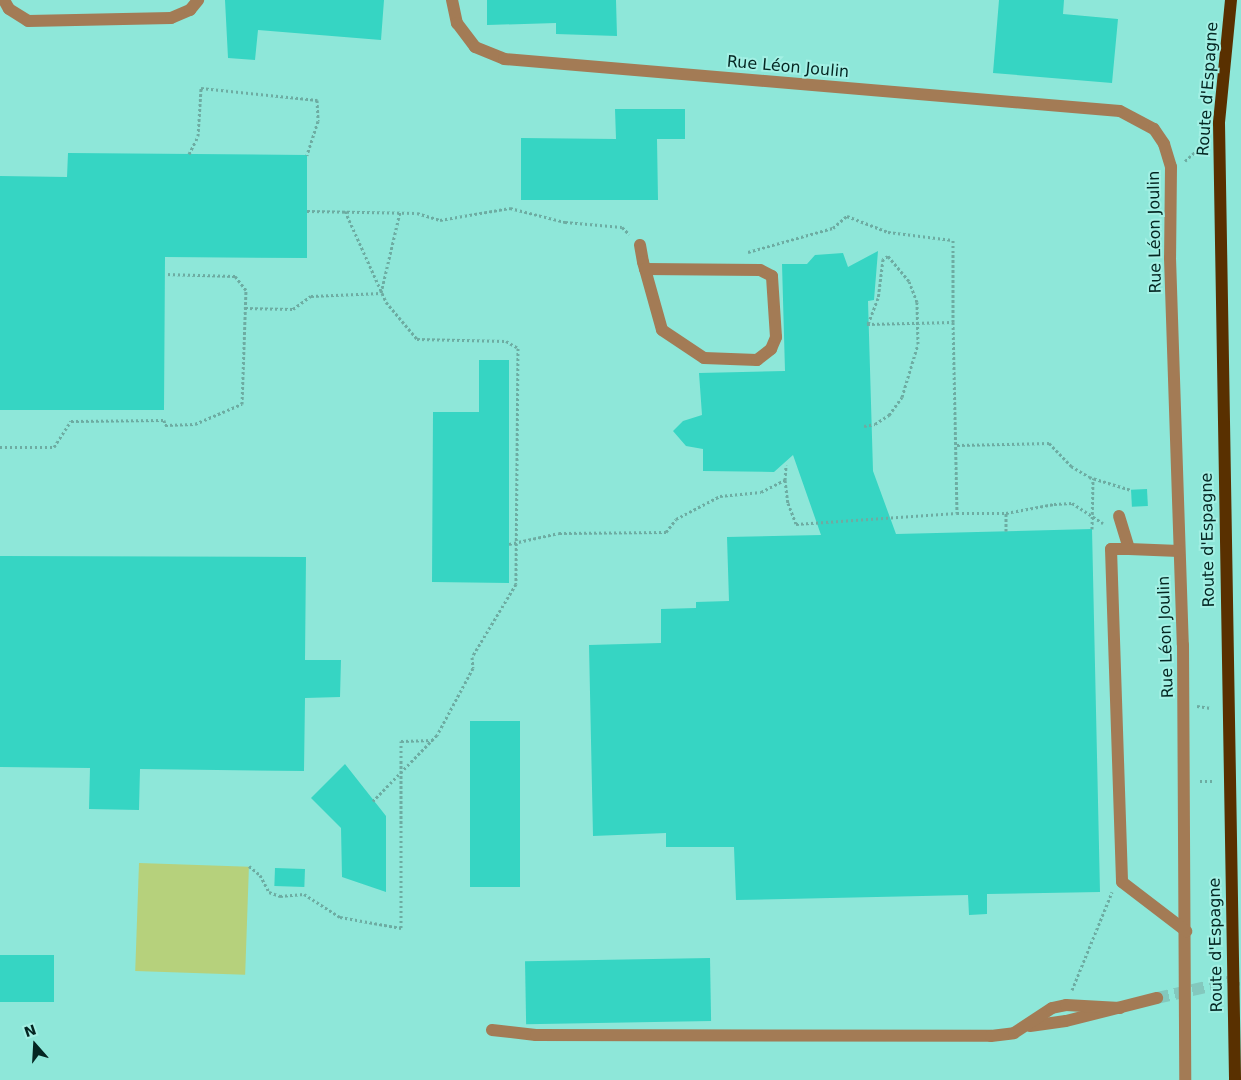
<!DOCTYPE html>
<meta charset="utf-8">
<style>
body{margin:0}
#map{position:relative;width:1241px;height:1080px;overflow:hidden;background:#a3f0e4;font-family:"DejaVu Sans",sans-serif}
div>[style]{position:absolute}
.built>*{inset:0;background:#8ee7d9;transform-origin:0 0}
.green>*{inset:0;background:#b6d17c;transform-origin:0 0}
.building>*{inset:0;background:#36d5c3;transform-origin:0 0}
.minor-tunnel>*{height:12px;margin-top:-6px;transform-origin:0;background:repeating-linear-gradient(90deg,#83c8bd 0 12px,transparent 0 18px)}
.path>*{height:3px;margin-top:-1.5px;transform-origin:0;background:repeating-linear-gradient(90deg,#6daca2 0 2.5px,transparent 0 5px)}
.minor>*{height:12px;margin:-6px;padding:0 6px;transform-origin:6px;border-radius:6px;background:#a37b55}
.major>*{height:12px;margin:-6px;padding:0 6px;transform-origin:6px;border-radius:6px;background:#593000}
span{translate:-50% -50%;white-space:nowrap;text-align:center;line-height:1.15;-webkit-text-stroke:4px #a3f0e4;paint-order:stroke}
.street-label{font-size:16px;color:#042622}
.north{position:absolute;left:10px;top:1020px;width:50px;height:50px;-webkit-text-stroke:4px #a3f0e4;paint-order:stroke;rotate:341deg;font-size:14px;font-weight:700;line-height:20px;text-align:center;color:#042622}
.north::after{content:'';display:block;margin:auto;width:18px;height:22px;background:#042622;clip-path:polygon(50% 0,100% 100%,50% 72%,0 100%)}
</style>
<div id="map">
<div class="built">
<div style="left:0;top:0;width:1241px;height:1080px"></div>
</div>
<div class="green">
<div style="left:139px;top:863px;width:110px;height:108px;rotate:2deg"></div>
</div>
<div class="building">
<div style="clip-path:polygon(225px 0,384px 0,381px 40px,258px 30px,255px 60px,228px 58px)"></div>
<div style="clip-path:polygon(487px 0,616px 0,617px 36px,556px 34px,556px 23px,487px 25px)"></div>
<div style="clip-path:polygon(999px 0,1064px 0,1063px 14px,1118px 19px,1112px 83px,993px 73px)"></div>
<div style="clip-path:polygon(615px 109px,685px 109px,685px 139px,657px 139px,658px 200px,521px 200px,521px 138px,616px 139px)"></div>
<div style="clip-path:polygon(68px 153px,307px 155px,307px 258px,165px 257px,164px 410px,0 410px,0 176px,67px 177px)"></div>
<div style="clip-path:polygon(878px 251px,874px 300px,868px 301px,873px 471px,896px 534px,1092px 529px,1100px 892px,987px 894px,987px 914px,969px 915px,968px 895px,736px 900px,734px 847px,666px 847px,666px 833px,593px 836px,589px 645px,661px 643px,661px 609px,696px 608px,696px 602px,729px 601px,727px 537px,821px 535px,793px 455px,774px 472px,703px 471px,703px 449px,686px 446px,673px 431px,683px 421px,702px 415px,699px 373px,785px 371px,782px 264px,807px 264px,815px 255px,843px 253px,848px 267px)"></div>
<div style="clip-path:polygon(479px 360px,509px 360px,509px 583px,432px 582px,433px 412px,479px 412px)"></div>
<div style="left:1147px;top:489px;width:17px;height:16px;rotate:87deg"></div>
<div style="clip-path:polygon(0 556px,306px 557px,305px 660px,341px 660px,340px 697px,305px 698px,304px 771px,140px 769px,139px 810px,89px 809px,90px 768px,0 767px)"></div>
<div style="left:470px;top:721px;width:50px;height:166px"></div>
<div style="clip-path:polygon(345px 764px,386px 816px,386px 892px,342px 877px,341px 828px,311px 798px)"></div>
<div style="left:275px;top:868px;width:30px;height:18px;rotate:2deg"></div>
<div style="left:0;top:955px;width:54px;height:47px"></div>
<div style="left:710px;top:958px;width:63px;height:185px;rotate:89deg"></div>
</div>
<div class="minor-tunnel">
<div style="left:1157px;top:998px;width:86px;rotate:-12.7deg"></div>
</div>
<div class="path">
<div style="left:189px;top:154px;width:20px;rotate:-63deg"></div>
<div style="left:198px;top:136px;width:48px;rotate:-86.4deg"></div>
<div style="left:201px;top:88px;width:117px;rotate:5.9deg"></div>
<div style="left:317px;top:100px;width:21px;rotate:87deg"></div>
<div style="left:318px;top:121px;width:36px;rotate:108deg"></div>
<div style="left:1185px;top:161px;width:24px;rotate:-42deg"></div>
<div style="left:307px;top:211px;width:110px;rotate:1deg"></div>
<div style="left:417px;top:213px;width:24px;rotate:17deg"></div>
<div style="left:440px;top:220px;width:71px;rotate:-9.7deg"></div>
<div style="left:510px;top:208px;width:57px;rotate:14.3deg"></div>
<div style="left:565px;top:222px;width:57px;rotate:5deg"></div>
<div style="left:622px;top:227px;width:10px;rotate:45deg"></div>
<div style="left:345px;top:211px;width:100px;rotate:65.7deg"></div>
<div style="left:386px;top:302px;width:48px;rotate:50deg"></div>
<div style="left:417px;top:339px;width:89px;rotate:1.3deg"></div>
<div style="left:506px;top:341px;width:14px;rotate:30deg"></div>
<div style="left:518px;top:348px;width:236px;rotate:90.5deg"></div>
<div style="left:516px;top:584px;width:85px;rotate:121.1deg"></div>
<div style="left:472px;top:657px;width:11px;rotate:85deg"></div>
<div style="left:473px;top:668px;width:76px;rotate:118.2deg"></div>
<div style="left:437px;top:735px;width:92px;rotate:134.1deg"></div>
<div style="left:748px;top:252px;width:88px;rotate:-15.8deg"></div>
<div style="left:833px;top:228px;width:18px;rotate:-41deg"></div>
<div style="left:847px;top:216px;width:44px;rotate:21.3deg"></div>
<div style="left:888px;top:232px;width:65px;rotate:7deg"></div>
<div style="left:953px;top:240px;width:82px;rotate:90deg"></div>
<div style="left:245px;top:308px;width:48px;rotate:1.2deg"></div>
<div style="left:293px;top:309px;width:22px;rotate:-36deg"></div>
<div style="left:311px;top:296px;width:70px;rotate:-2.5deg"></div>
<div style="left:381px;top:293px;width:83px;rotate:-76.8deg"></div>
<div style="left:867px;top:324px;width:86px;rotate:-1.3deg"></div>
<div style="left:953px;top:322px;width:191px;rotate:88.8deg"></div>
<div style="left:864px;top:426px;width:11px;rotate:-10deg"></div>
<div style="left:875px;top:424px;width:17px;rotate:-33deg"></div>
<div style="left:889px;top:415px;width:22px;rotate:-54deg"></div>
<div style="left:902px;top:397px;width:55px;rotate:-73.2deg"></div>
<div style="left:918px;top:344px;width:42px;rotate:-91.4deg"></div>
<div style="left:917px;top:302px;width:22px;rotate:-111deg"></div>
<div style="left:909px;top:281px;width:33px;rotate:-130deg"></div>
<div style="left:888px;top:256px;width:6px;rotate:149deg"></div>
<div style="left:883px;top:259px;width:39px;rotate:97deg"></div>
<div style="left:878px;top:298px;width:28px;rotate:111deg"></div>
<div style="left:957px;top:445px;width:92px;rotate:-1.2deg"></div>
<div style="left:1049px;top:443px;width:32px;rotate:46deg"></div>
<div style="left:1071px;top:466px;width:21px;rotate:31deg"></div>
<div style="left:1089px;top:477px;width:44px;rotate:17.2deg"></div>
<div style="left:0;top:447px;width:54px"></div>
<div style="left:54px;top:447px;width:31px;rotate:-57deg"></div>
<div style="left:71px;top:421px;width:93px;rotate:-0.6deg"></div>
<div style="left:164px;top:420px;width:5px;rotate:79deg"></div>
<div style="left:165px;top:425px;width:30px;rotate:-2deg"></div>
<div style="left:195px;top:424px;width:51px;rotate:-23.1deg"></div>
<div style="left:242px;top:404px;width:114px;rotate:-88deg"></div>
<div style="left:246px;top:290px;width:18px;rotate:-128deg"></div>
<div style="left:235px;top:276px;width:70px;rotate:-178.4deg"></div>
<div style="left:785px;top:480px;width:23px;rotate:83deg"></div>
<div style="left:788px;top:503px;width:22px;rotate:69deg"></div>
<div style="left:796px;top:524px;width:161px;rotate:-3.9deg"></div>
<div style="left:957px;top:513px;width:49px"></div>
<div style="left:1092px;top:529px;width:51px;rotate:-88.9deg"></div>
<div style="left:1006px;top:531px;width:18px;rotate:-90deg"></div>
<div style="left:1006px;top:513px;width:49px;rotate:-10.6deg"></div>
<div style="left:1054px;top:504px;width:18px;rotate:-3deg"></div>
<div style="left:1072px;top:503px;width:37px;rotate:33deg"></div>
<div style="left:509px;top:544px;width:51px;rotate:-12.4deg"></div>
<div style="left:559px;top:533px;width:107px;rotate:-0.5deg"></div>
<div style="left:666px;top:532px;width:16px;rotate:-52deg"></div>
<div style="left:676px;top:519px;width:50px;rotate:-27.6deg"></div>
<div style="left:720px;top:496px;width:41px;rotate:-5.6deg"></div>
<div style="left:761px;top:492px;width:27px;rotate:-27deg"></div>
<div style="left:785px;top:480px;width:15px;rotate:-86deg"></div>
<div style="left:1197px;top:706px;width:14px;rotate:8deg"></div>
<div style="left:1200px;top:781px;width:14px"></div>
<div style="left:249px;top:866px;width:14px;rotate:39deg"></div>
<div style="left:260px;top:875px;width:19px;rotate:62deg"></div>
<div style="left:269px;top:892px;width:12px;rotate:20deg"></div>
<div style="left:280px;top:896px;width:24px;rotate:-5deg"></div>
<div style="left:304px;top:894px;width:43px;rotate:32.6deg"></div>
<div style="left:340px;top:917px;width:62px;rotate:10.2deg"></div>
<div style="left:401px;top:928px;width:187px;rotate:-90deg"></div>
<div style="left:401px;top:741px;width:32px;rotate:-2deg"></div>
<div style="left:1072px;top:990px;width:106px;rotate:-67.8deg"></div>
</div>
<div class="minor">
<div style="left:4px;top:0;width:10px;rotate:61deg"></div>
<div style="left:9px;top:9px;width:22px;rotate:32deg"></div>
<div style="left:28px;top:21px;width:143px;rotate:-1.2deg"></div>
<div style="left:171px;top:18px;width:21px;rotate:-23deg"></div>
<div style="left:190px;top:10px;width:13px;rotate:-51deg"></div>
<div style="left:452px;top:0;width:24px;rotate:78deg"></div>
<div style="left:457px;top:23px;width:30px;rotate:53deg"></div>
<div style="left:475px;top:47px;width:31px;rotate:22deg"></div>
<div style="left:504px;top:59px;width:618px;rotate:4.83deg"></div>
<div style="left:1120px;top:111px;width:38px;rotate:28deg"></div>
<div style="left:1154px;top:129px;width:18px;rotate:56deg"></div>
<div style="left:1164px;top:144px;width:24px;rotate:73deg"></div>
<div style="left:1171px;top:167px;width:91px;rotate:90.6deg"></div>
<div style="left:1170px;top:258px;width:387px;rotate:88.1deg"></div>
<div style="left:1183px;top:645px;width:435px;rotate:89.7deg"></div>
<div style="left:640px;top:245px;width:17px;rotate:80deg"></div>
<div style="left:643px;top:262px;width:7px;rotate:74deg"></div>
<div style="left:645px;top:269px;width:63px;rotate:74.4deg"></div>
<div style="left:662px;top:330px;width:50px;rotate:33.7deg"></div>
<div style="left:704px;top:358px;width:53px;rotate:2.2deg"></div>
<div style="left:757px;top:360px;width:18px;rotate:-38deg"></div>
<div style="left:771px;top:349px;width:13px;rotate:-67deg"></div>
<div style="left:776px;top:337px;width:61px;rotate:-93.8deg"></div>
<div style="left:772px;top:276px;width:13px;rotate:-153deg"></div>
<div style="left:760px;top:270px;width:115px;rotate:-179.5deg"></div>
<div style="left:1119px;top:516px;width:34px;rotate:73deg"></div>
<div style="left:1129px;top:549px;width:50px;rotate:2.3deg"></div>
<div style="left:1129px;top:549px;width:18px;rotate:180deg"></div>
<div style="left:1111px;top:549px;width:333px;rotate:88.1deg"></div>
<div style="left:1122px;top:882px;width:81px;rotate:37.4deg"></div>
<div style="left:1030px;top:1026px;width:36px;rotate:-8deg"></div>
<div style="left:1066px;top:1021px;width:94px;rotate:-14.2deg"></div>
<div style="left:492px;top:1030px;width:44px;rotate:6.5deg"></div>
<div style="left:536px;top:1035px;width:455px;rotate:0.1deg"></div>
<div style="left:991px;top:1036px;width:23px;rotate:-7deg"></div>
<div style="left:1014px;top:1033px;width:45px;rotate:-33.3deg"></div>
<div style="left:1052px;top:1008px;width:14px;rotate:-12deg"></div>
<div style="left:1066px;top:1005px;width:54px;rotate:3.2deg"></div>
</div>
<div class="major">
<div style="left:1231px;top:0;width:124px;rotate:95.6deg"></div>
<div style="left:1219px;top:123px;width:957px;rotate:89.04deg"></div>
</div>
<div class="street-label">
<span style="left:788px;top:67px;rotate:5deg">Rue Léon Joulin</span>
<span style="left:1208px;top:89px;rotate:-86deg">Route d'Espagne</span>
<span style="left:1155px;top:232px;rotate:-91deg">Rue Léon Joulin</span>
<span style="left:1208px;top:540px;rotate:-91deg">Route d'Espagne</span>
<span style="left:1166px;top:637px;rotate:-92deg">Rue Léon Joulin</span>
<span style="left:1216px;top:945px;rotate:-91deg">Route d'Espagne</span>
</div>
<div class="north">N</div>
</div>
